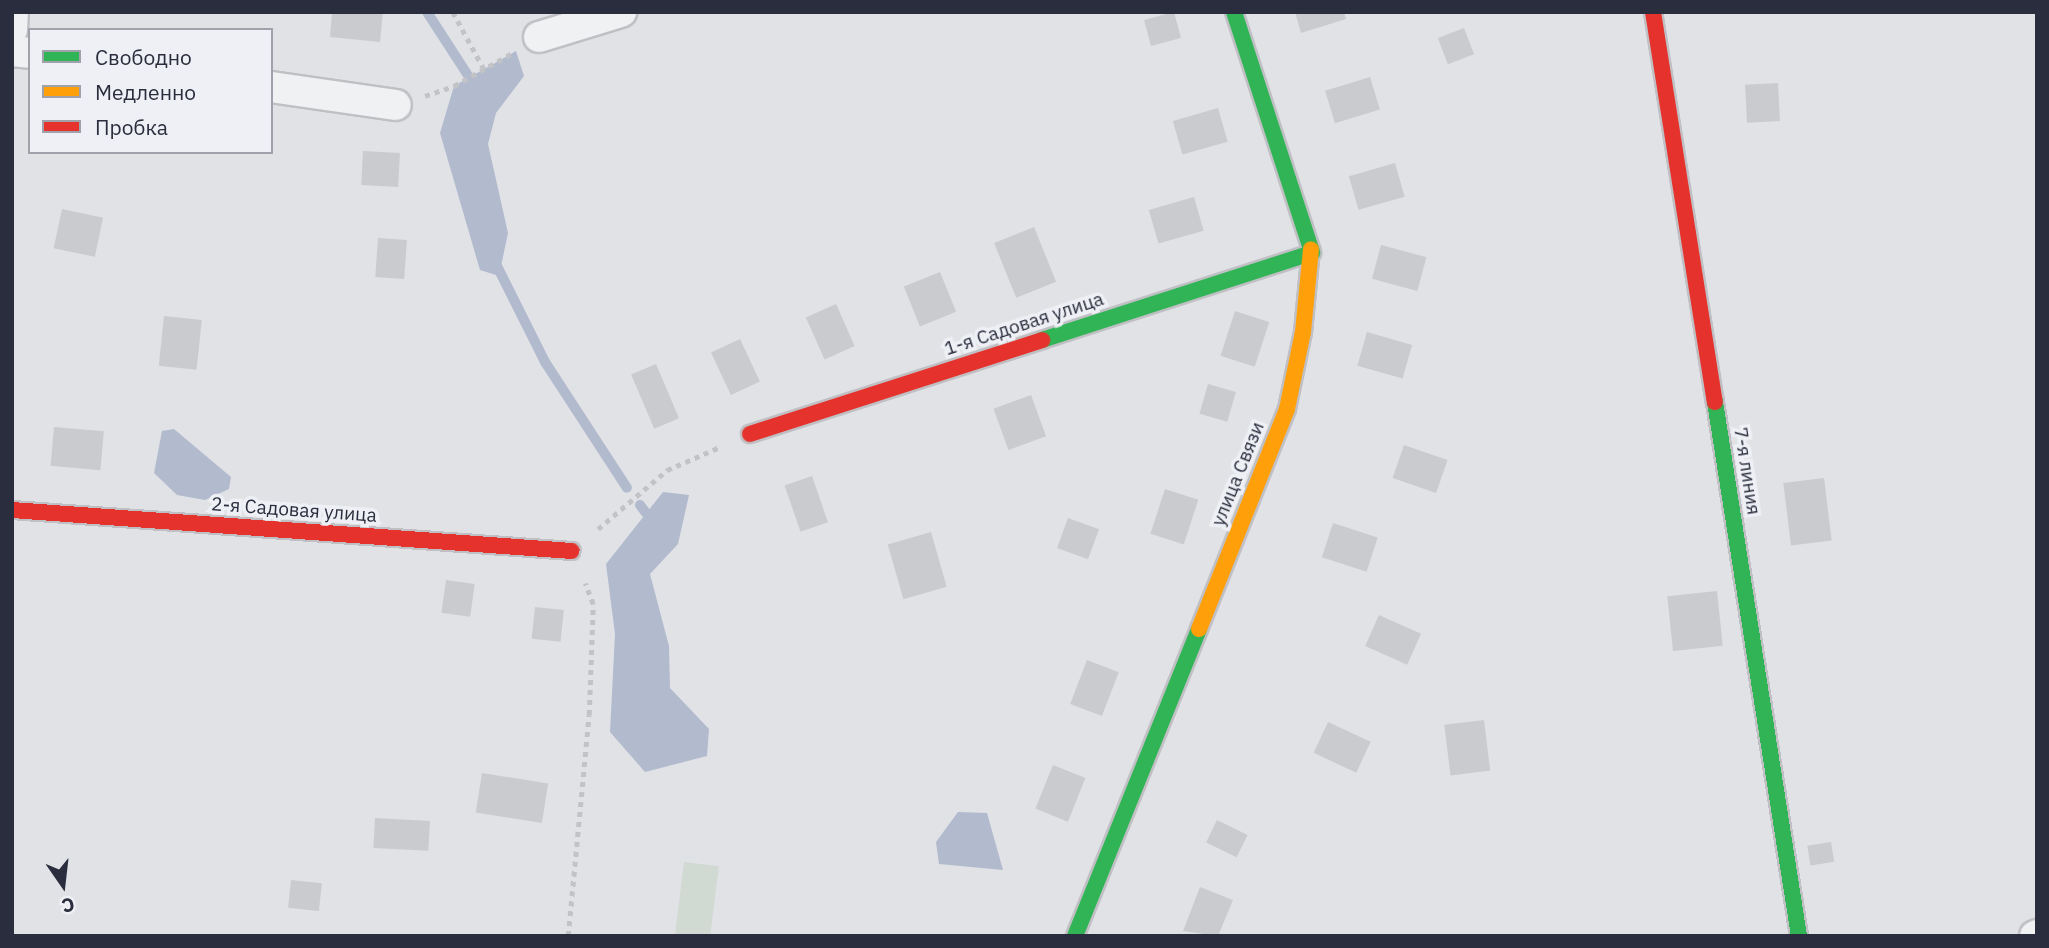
<!DOCTYPE html>
<meta charset="utf-8">
<style>
body{margin:0}
#map{position:relative;width:2049px;height:948px;overflow:hidden;background:#e1e2e6;font-family:"IBM Plex Sans",sans-serif}
div>[style]{position:absolute}
.green>*{inset:0;background:#d0d9d2;transform-origin:0 0}
.water>*{inset:0;background:#b2bace}
.stream>*{height:10px;margin:-5px;padding:0 5px;transform-origin:5px;border-radius:5px;background:#b2bace}
.building>*{inset:0;background:#cacbce;transform-origin:0 0}
.path>*{height:4.5px;margin-top:-2.25px;transform-origin:0;background:repeating-linear-gradient(90deg,#c2c3c7 0 5px,transparent 0 10px)}
.roads{filter:drop-shadow(2px 0 #c0c0c4) drop-shadow(-2px 0 #c0c0c4) drop-shadow(0 2px #c0c0c4) drop-shadow(0 -2px #c0c0c4)}
.street>*{height:30px;margin:-15px;padding:0 15px;transform-origin:15px;border-radius:15px;background:#f0f1f3}
.fast>*{height:16px;margin:-8px;padding:0 8px;transform-origin:8px;border-radius:8px;background:#30b455}
.slow>*{height:16px;margin:-8px;padding:0 8px;transform-origin:8px;border-radius:8px;background:#ff9f0a}
.jam>*{height:16px;margin:-8px;padding:0 8px;transform-origin:8px;border-radius:8px;background:#e5322d}
span{translate:-50% -50%;white-space:nowrap;text-align:center;line-height:1.15;-webkit-text-stroke:7px #eff0f5;paint-order:stroke}
.street-label{font-size:19px;color:#2a2d3d}
.frame{position:absolute;inset:0;border:14px solid #2a2d3d;pointer-events:none}
.legend{position:absolute;left:28px;top:28px;width:245px;height:126px;box-sizing:border-box;background:#eff0f5;border:2px solid #a0a2ab;margin:0;padding:9px 12px;list-style:none;font-size:21px;color:#2a2d3d}
.legend li{display:flex;align-items:center;gap:14px;height:35px}
.legend b{width:35px;border:2px solid #a0a2ab}
.north{position:absolute;left:28px;top:850px;width:70px;height:70px;-webkit-text-stroke:5px #eff0f5;paint-order:stroke;rotate:166deg;font-size:19px;font-weight:700;line-height:28px;text-align:center;color:#2a2d3d}
.north::after{content:'';display:block;margin:auto;width:24px;height:32px;background:#2a2d3d;clip-path:polygon(50% 0,100% 100%,50% 72%,0 100%)}
</style>
<div id="map">
<div class="green">
<div style="left:684px;top:862px;width:35px;height:75px;rotate:7deg"></div>
</div>
<div class="water">
<div style="clip-path:polygon(516px 51px,524px 76px,496px 113px,488px 144px,508px 233px,499px 276px,480px 270px,440px 133px,454px 86px)"></div>
<div style="clip-path:polygon(174px 429px,231px 477px,229px 489px,205px 500px,177px 495px,154px 473px,162px 431px)"></div>
<div style="clip-path:polygon(663px 492px,689px 495px,678px 544px,650px 574px,669px 646px,670px 688px,709px 729px,707px 756px,645px 772px,610px 732px,615px 634px,606px 564px)"></div>
<div style="clip-path:polygon(958px 812px,987px 813px,1003px 870px,939px 864px,936px 842px)"></div>
</div>
<div class="stream">
<div style="left:427px;top:12px;width:77px;rotate:57.1deg"></div>
<div style="left:469px;top:77px;width:12px;rotate:85deg"></div>
<div style="left:497px;top:266px;width:107px;rotate:63.4deg"></div>
<div style="left:545px;top:362px;width:150px;rotate:56.9deg"></div>
<div style="left:640px;top:505px;width:10px;rotate:53deg"></div>
</div>
<div class="building">
<div style="clip-path:polygon(332px 12px,383px 12px,380px 42px,330px 37px)"></div>
<div style="left:1174px;top:12px;width:27px;height:31px;rotate:75deg"></div>
<div style="clip-path:polygon(1295px 12px,1344px 12px,1346px 19px,1301px 33px)"></div>
<div style="left:1464px;top:28px;width:28px;height:28px;rotate:69deg"></div>
<div style="left:1370px;top:77px;width:34px;height:47px;rotate:73deg"></div>
<div style="left:1778px;top:83px;width:38px;height:33px;rotate:87deg"></div>
<div style="left:1218px;top:108px;width:35px;height:47px;rotate:74deg"></div>
<div style="left:363px;top:151px;width:37px;height:34px;rotate:3deg"></div>
<div style="left:1395px;top:163px;width:35px;height:48px;rotate:74deg"></div>
<div style="left:1194px;top:197px;width:35px;height:47px;rotate:74deg"></div>
<div style="left:62px;top:209px;width:42px;height:40px;rotate:12deg"></div>
<div style="left:1034px;top:227px;width:59px;height:43px;rotate:68deg"></div>
<div style="left:378px;top:238px;width:29px;height:39px;rotate:4deg"></div>
<div style="left:1381px;top:245px;width:47px;height:35px;rotate:15deg"></div>
<div style="left:940px;top:272px;width:43px;height:39px;rotate:68deg"></div>
<div style="left:836px;top:304px;width:46px;height:33px;rotate:66deg"></div>
<div style="left:1235px;top:311px;width:36px;height:47px;rotate:18deg"></div>
<div style="left:164px;top:316px;width:38px;height:50px;rotate:6deg"></div>
<div style="left:1367px;top:332px;width:47px;height:35px;rotate:16deg"></div>
<div style="left:740px;top:339px;width:47px;height:32px;rotate:65deg"></div>
<div style="left:656px;top:364px;width:59px;height:27px;rotate:67deg"></div>
<div style="left:1208px;top:384px;width:29px;height:31px;rotate:16deg"></div>
<div style="left:1031px;top:395px;width:44px;height:40px;rotate:70deg"></div>
<div style="left:54px;top:427px;width:50px;height:39px;rotate:5deg"></div>
<div style="left:1404px;top:445px;width:46px;height:35px;rotate:19deg"></div>
<div style="left:812px;top:476px;width:49px;height:29px;rotate:71deg"></div>
<div style="left:1824px;top:478px;width:63px;height:41px;rotate:83deg"></div>
<div style="left:1165px;top:489px;width:35px;height:47px;rotate:18deg"></div>
<div style="left:1068px;top:518px;width:33px;height:32px;rotate:20deg"></div>
<div style="left:1333px;top:523px;width:47px;height:36px;rotate:18deg"></div>
<div style="left:931px;top:532px;width:57px;height:45px;rotate:74deg"></div>
<div style="left:446px;top:580px;width:29px;height:33px;rotate:8deg"></div>
<div style="left:1717px;top:591px;width:55px;height:50px;rotate:84deg"></div>
<div style="left:535px;top:607px;width:29px;height:32px;rotate:6deg"></div>
<div style="left:1379px;top:615px;width:46px;height:34px;rotate:24deg"></div>
<div style="left:1087px;top:660px;width:34px;height:47px;rotate:21deg"></div>
<div style="left:1484px;top:720px;width:51px;height:40px;rotate:83deg"></div>
<div style="left:1328px;top:722px;width:47px;height:34px;rotate:25deg"></div>
<div style="left:1053px;top:765px;width:35px;height:47px;rotate:22deg"></div>
<div style="left:482px;top:773px;width:67px;height:40px;rotate:9deg"></div>
<div style="left:375px;top:818px;width:55px;height:30px;rotate:3deg"></div>
<div style="left:1217px;top:820px;width:34px;height:25px;rotate:26deg"></div>
<div style="left:1831px;top:842px;width:20px;height:24px;rotate:81deg"></div>
<div style="left:291px;top:880px;width:31px;height:28px;rotate:6deg"></div>
<div style="clip-path:polygon(1200px 887px,1233px 900px,1218px 936px,1183px 931px)"></div>
</div>
<div class="path">
<div style="left:453px;top:12px;width:65px;rotate:61.5deg"></div>
<div style="left:425px;top:96px;width:31px;rotate:-19deg"></div>
<div style="left:454px;top:86px;width:69px;rotate:-29.5deg"></div>
<div style="left:598px;top:529px;width:91px;rotate:-40.5deg"></div>
<div style="left:667px;top:470px;width:58px;rotate:-23.5deg"></div>
<div style="left:568px;top:936px;width:222px;rotate:-84.6deg"></div>
<div style="left:589px;top:715px;width:111px;rotate:-87.9deg"></div>
<div style="left:593px;top:604px;width:22px;rotate:-111deg"></div>
</div>
<div class="roads">
<div class="street">
<div style="left:12px;top:30px;width:18px;rotate:-87deg"></div>
<div style="left:539px;top:37px;width:86px;rotate:-17deg"></div>
<div style="left:12px;top:51px;width:18px;rotate:6deg"></div>
<div style="left:271px;top:87px;width:126px;rotate:8.2deg"></div>
<div style="left:2035px;top:936px;width:2px;rotate:-27deg"></div>
</div>
<div class="fast">
<div style="left:1234px;top:12px;width:249px;rotate:72deg"></div>
<div style="left:1042px;top:340px;width:284px;rotate:-17.9deg"></div>
<div style="left:1715px;top:402px;width:541px;rotate:81.06deg"></div>
<div style="left:1075px;top:936px;width:331px;rotate:-68deg"></div>
</div>
<div class="slow">
<div style="left:1199px;top:629px;width:237px;rotate:-68.2deg"></div>
<div style="left:1287px;top:409px;width:79px;rotate:-78.3deg"></div>
<div style="left:1303px;top:332px;width:83px;rotate:-84.5deg"></div>
</div>
<div class="jam">
<div style="left:1653px;top:12px;width:395px;rotate:81deg"></div>
<div style="left:750px;top:434px;width:307px;rotate:-17.8deg"></div>
<div style="left:12px;top:510px;width:561px;rotate:4.19deg"></div>
</div>
</div>
<div class="street-label">
<span style="left:1024px;top:324px;rotate:-18deg">1-я Садовая улица</span>
<span style="left:1747px;top:471px;rotate:81deg">7-я линия</span>
<span style="left:1238px;top:474px;rotate:-68deg">улица Связи</span>
<span style="left:294px;top:510px;rotate:4deg">2-я Садовая улица</span>
</div>
<div class="frame"></div>
<ul class="legend">
<li><b style="height:9px;background:#30b455"></b>Свободно</li>
<li><b style="height:9px;background:#ff9f0a"></b>Медленно</li>
<li><b style="height:9px;background:#e5322d"></b>Пробка</li>
</ul>
<div class="north">С</div>
</div>
